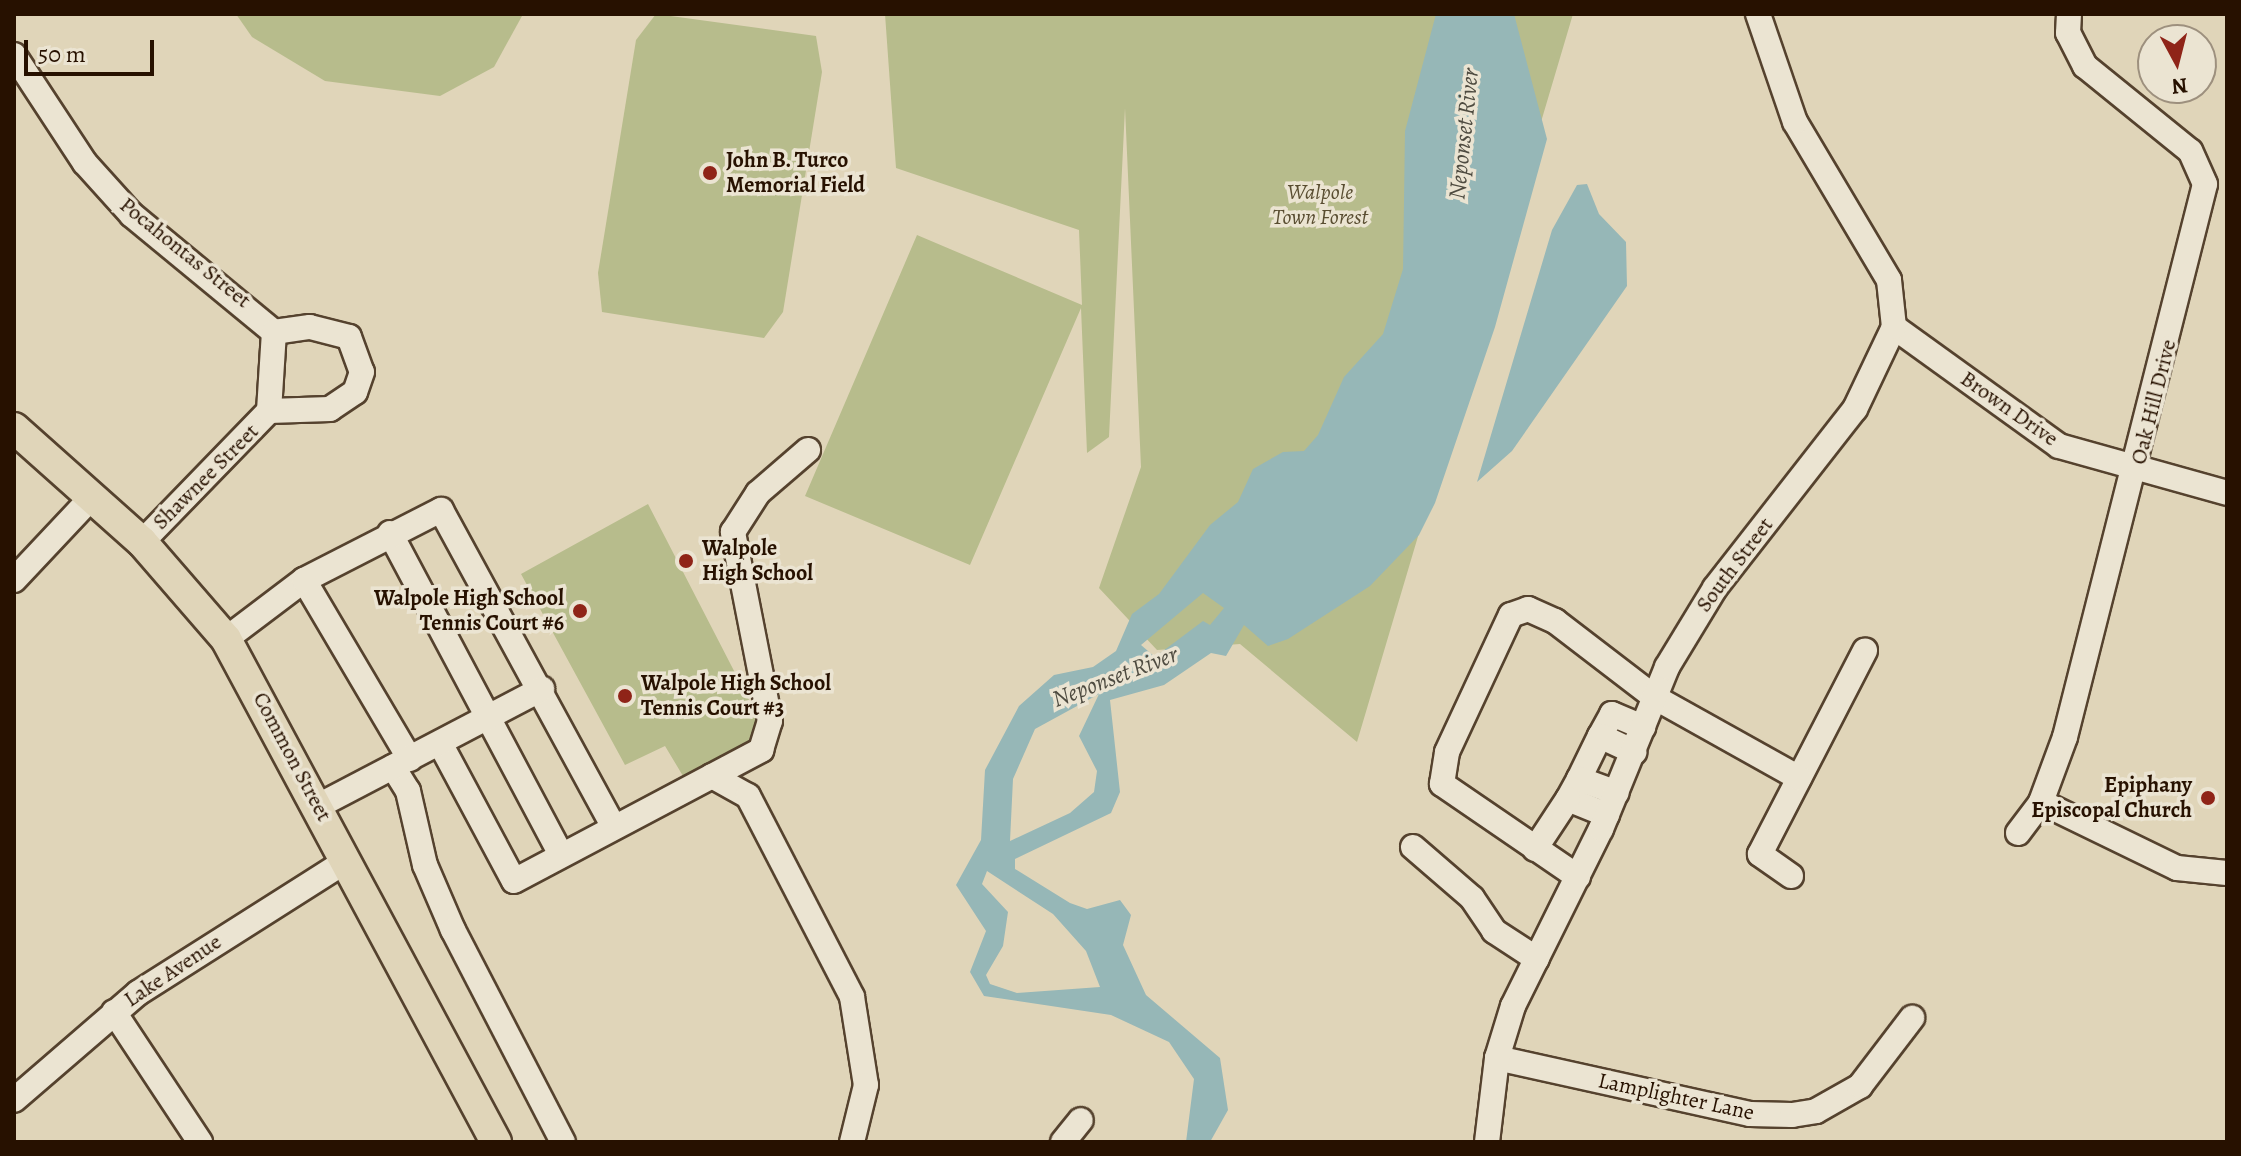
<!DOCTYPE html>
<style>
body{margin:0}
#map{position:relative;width:2241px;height:1156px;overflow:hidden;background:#e0d5b9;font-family:Alegreya,serif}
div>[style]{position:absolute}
.green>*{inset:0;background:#b7bc8c}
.water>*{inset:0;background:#96b7b7}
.roads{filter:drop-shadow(2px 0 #55422e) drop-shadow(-2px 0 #55422e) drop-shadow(0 2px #55422e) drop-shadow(0 -2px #55422e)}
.minor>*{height:24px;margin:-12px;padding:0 12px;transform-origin:12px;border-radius:12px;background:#ebe4d2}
.major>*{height:30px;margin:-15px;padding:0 15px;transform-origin:15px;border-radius:15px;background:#e0d5b9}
.dots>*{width:22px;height:22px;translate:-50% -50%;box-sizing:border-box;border:4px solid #ebe4d2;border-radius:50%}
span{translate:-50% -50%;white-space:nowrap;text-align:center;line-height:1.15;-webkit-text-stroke:7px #ebe4d2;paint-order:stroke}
.poi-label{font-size:22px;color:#271100;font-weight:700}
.left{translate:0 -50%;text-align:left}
.right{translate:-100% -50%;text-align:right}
.park-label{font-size:22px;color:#594d31;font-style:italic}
.street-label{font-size:22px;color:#271100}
.water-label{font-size:24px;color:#4e4b40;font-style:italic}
.frame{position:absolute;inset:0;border:16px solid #271100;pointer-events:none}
.north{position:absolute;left:2137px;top:24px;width:80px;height:80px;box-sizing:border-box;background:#ebe4d2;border:2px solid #9d907e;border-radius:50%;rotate:173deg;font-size:22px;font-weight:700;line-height:32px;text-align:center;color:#271100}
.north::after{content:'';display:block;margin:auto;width:28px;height:36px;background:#8f2418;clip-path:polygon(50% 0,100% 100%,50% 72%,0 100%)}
.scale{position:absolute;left:24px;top:40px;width:130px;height:36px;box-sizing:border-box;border:4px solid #271100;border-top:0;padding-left:10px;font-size:24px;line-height:28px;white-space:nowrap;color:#271100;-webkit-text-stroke:6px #ebe4d2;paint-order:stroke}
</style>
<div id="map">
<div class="green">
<div style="clip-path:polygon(236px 14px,522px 14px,522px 16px,494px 67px,440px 96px,325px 81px,252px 37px)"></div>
<div style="clip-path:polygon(656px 14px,816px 36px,822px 72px,783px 312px,764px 338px,602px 312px,598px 273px,636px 40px)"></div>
<div style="clip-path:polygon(885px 14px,1573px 14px,1357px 742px,1240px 644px,1157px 650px,1099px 588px,1141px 467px,1125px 108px,1109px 437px,1087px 453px,1081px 308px,970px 565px,805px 496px,917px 235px,1082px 305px,1079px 230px,896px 168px)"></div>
<div style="clip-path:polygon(648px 504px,766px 733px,686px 781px,665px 746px,625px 765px,521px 574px)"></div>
</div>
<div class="water">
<div style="clip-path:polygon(evenodd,1436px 14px,1514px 14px,1547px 139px,1495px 327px,1435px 503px,1419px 535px,1370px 586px,1288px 639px,1268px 646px,1244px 625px,1226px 656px,1211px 653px,1164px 685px,1110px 700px,1120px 792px,1111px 813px,1015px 859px,1015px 869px,1070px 903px,1087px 909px,1120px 900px,1131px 915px,1123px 945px,1146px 995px,1220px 1058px,1228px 1110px,1210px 1142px,1186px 1142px,1194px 1079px,1169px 1042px,1111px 1015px,984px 996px,970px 972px,986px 931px,956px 885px,981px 840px,985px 770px,1019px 706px,1054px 675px,1093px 667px,1116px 651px,1132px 614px,1159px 594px,1210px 525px,1238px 502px,1253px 469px,1283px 452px,1304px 451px,1318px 435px,1344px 377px,1383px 334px,1403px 269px,1405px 131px,1436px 14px,1203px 593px,1224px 608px,1210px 625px,1203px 621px,1155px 657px,1141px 645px,1203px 593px,1436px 14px,1099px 694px,1079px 736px,1097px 771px,1094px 792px,1070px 813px,1010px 841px,1013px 779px,1035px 729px,1099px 694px,1436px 14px,987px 871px,1053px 914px,1086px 951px,1100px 987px,1017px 993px,990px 984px,986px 975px,1003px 946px,1008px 912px,982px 884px,987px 871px)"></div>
<div style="clip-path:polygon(1587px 184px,1599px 214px,1626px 242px,1627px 286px,1512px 451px,1477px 482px,1552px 230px,1577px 185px)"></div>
</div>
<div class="roads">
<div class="minor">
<div style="left:14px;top:55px;width:129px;rotate:56.7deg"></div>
<div style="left:85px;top:163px;width:70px;rotate:47.9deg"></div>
<div style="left:132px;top:215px;width:184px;rotate:39.5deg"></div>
<div style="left:1894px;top:327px;width:203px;rotate:35.8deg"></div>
<div style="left:2059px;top:446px;width:174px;rotate:15.6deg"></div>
<div style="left:390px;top:533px;width:365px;rotate:62deg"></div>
<div style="left:142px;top:542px;width:182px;rotate:-45.9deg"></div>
<div style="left:269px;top:411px;width:79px;rotate:-86.4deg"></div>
<div style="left:274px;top:332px;width:36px;rotate:-8deg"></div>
<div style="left:310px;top:327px;width:40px;rotate:14.4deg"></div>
<div style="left:349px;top:337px;width:37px;rotate:70deg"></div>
<div style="left:362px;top:372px;width:21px;rotate:109deg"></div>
<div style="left:355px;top:392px;width:30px;rotate:146deg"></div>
<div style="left:330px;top:409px;width:61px;rotate:178.1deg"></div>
<div style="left:14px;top:580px;width:115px;rotate:-46.8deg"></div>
<div style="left:304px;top:580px;width:208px;rotate:59.4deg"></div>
<div style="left:226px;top:639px;width:98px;rotate:-37.1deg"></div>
<div style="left:304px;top:580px;width:154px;rotate:-27.1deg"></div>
<div style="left:441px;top:510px;width:361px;rotate:61.4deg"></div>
<div style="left:1600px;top:736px;width:25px;rotate:-61deg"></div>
<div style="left:1612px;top:714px;width:34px;rotate:23deg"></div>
<div style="left:441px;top:745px;width:154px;rotate:61.8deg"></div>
<div style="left:514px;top:881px;width:280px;rotate:-27.9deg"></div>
<div style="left:761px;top:750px;width:30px;rotate:-73deg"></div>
<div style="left:770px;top:721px;width:193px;rotate:-101.1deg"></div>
<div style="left:733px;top:532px;width:46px;rotate:-57.3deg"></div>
<div style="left:758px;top:493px;width:66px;rotate:-40.7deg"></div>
<div style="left:393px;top:767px;width:28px;rotate:58deg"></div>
<div style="left:408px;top:791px;width:76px;rotate:77.1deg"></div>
<div style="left:425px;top:865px;width:71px;rotate:66.7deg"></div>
<div style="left:453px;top:930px;width:239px;rotate:62.6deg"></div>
<div style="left:712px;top:776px;width:41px;rotate:29.1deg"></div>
<div style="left:748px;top:796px;width:226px;rotate:62.6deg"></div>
<div style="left:852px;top:997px;width:89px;rotate:81deg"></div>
<div style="left:866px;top:1085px;width:59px;rotate:103.8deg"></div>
<div style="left:1579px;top:779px;width:48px;rotate:-64deg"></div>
<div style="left:1600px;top:736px;width:38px;rotate:25deg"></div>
<div style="left:2041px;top:802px;width:151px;rotate:25.9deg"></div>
<div style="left:2177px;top:868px;width:50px;rotate:5.7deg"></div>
<div style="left:318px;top:806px;width:253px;rotate:-27.6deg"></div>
<div style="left:1607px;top:815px;width:42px;rotate:-157.7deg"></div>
<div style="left:1568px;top:799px;width:23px;rotate:-61deg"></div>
<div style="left:1579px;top:779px;width:40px;rotate:20.2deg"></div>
<div style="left:2018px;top:833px;width:39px;rotate:-53deg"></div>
<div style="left:2041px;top:802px;width:69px;rotate:-69.7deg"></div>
<div style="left:2065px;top:737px;width:570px;rotate:-75.79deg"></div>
<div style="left:2205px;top:184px;width:36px;rotate:-114deg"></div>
<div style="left:2190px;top:151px;width:135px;rotate:-141deg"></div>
<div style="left:2085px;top:66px;width:37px;rotate:-117deg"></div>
<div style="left:2068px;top:33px;width:19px;rotate:-87deg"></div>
<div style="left:1413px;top:847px;width:78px;rotate:40.8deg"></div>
<div style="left:1472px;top:898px;width:40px;rotate:56deg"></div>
<div style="left:1494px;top:931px;width:51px;rotate:33.1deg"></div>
<div style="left:1535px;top:849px;width:60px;rotate:-56.6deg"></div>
<div style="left:1791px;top:876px;width:38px;rotate:-145deg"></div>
<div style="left:1760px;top:854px;width:229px;rotate:-62.7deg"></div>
<div style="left:1578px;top:877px;width:165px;rotate:-145.6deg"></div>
<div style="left:1442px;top:784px;width:32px;rotate:-81deg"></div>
<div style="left:1447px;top:752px;width:151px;rotate:-65deg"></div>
<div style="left:1511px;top:615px;width:18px;rotate:-19deg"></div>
<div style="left:1528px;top:609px;width:30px;rotate:24deg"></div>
<div style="left:1555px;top:621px;width:125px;rotate:37.5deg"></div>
<div style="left:1654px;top:697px;width:166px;rotate:29.2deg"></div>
<div style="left:114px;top:1012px;width:156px;rotate:56.5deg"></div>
<div style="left:1497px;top:1058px;width:259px;rotate:12.5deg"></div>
<div style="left:1750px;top:1114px;width:42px;rotate:1.4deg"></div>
<div style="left:1792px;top:1115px;width:24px;rotate:-9deg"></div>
<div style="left:1816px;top:1111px;width:51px;rotate:-29.6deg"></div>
<div style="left:1860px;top:1086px;width:86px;rotate:-52.6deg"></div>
<div style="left:14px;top:1100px;width:164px;rotate:-40.8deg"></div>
<div style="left:138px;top:993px;width:246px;rotate:-32.4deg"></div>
<div style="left:1063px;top:1142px;width:28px;rotate:-51deg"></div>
<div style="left:1487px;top:1142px;width:85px;rotate:-83.2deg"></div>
<div style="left:1497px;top:1058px;width:54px;rotate:-72.9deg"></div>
<div style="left:1513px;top:1006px;width:198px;rotate:-63.6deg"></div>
<div style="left:1601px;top:829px;width:175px;rotate:-67.8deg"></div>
<div style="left:1667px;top:667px;width:92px;rotate:-58.7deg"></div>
<div style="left:1715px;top:588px;width:227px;rotate:-52deg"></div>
<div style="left:1855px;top:409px;width:91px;rotate:-64.6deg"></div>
<div style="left:1894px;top:327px;width:47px;rotate:-96.1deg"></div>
<div style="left:1889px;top:280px;width:184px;rotate:-120.7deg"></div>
<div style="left:1795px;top:122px;width:114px;rotate:-108.9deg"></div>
</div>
<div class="major">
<div style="left:14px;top:428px;width:171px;rotate:41.7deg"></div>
<div style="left:142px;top:542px;width:128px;rotate:49.1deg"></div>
<div style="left:226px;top:639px;width:571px;rotate:61.77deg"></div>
</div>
</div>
<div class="dots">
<div style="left:710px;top:173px;background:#8f2418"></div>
<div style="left:686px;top:561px;background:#8f2418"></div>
<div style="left:580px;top:611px;background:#8f2418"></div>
<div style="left:625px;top:696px;background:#8f2418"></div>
<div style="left:2208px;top:798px;background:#8f2418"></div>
</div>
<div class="poi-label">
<span class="left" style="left:726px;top:173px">John B. Turco<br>Memorial Field</span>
<span class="left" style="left:702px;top:561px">Walpole<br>High School</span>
<span class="right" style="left:564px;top:611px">Walpole High School<br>Tennis Court #6</span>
<span class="left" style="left:641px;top:696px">Walpole High School<br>Tennis Court #3</span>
<span class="right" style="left:2192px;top:798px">Epiphany<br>Episcopal Church</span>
</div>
<div class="park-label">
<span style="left:1320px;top:205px">Walpole<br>Town Forest</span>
</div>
<div class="street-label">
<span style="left:185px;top:253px;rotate:39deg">Pocahontas Street</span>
<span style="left:2154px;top:402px;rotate:-76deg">Oak Hill Drive</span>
<span style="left:2009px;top:409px;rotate:35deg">Brown Drive</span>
<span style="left:206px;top:477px;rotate:-45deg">Shawnee Street</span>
<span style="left:1735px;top:565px;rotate:-53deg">South Street</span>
<span style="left:292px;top:757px;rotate:62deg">Common Street</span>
<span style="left:173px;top:971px;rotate:-34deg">Lake Avenue</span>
<span style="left:1676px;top:1097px;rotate:12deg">Lamplighter Lane</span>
</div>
<div class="water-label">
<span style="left:1464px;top:134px;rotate:-84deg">Neponset River</span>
<span style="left:1115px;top:677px;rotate:-21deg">Neponset River</span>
</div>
<div class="frame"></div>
<div class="north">N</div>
<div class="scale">50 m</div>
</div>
